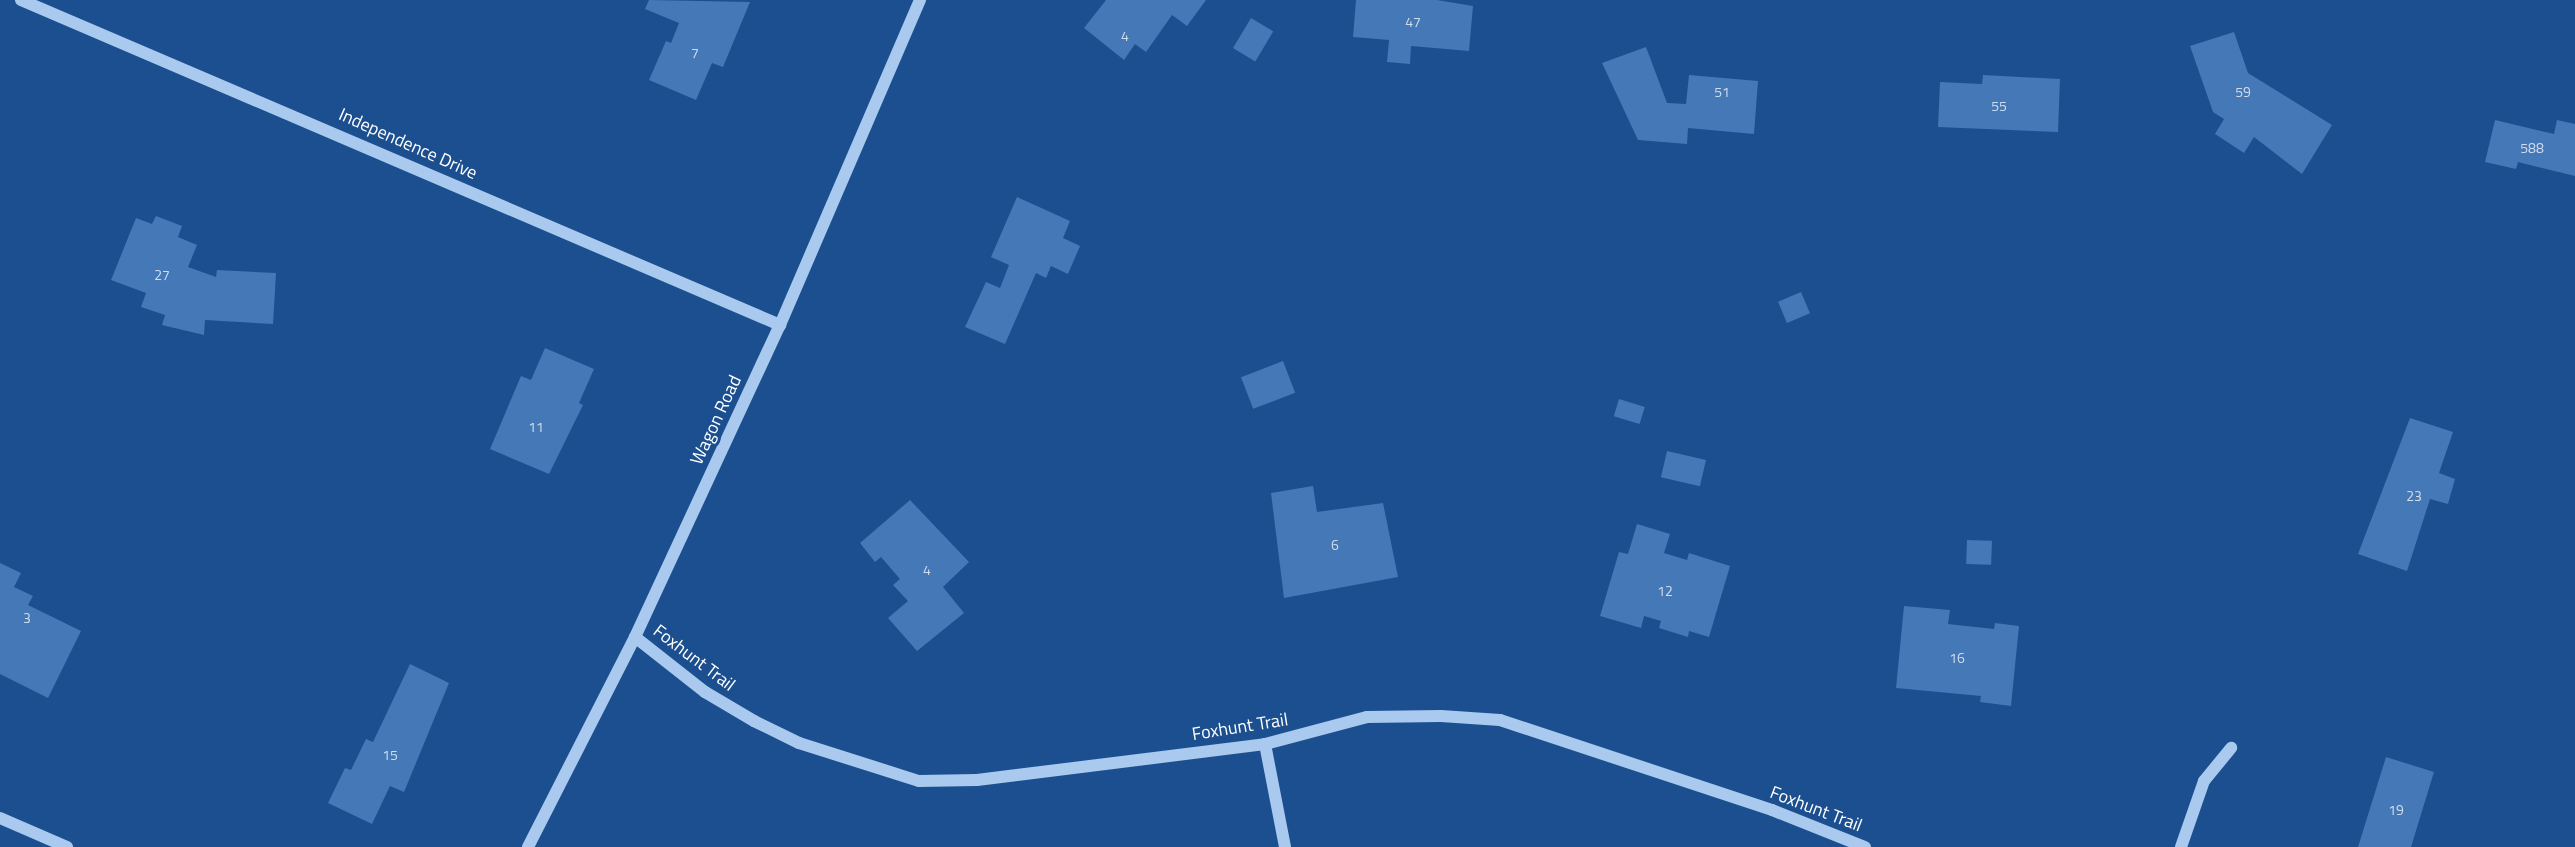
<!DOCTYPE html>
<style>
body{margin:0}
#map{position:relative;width:2575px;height:847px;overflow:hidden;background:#1b4f8f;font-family:"Titillium Web",sans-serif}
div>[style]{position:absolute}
.building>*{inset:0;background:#4478b7;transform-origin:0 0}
.minor>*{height:12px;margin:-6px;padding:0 6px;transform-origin:6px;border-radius:6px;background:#a9c9ee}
span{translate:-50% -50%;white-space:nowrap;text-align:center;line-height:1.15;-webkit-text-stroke:6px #1b4f8f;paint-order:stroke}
.number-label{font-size:14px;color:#d0dded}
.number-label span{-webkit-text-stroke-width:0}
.street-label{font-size:18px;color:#fff}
</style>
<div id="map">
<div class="building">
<div style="clip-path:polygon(649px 0,750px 2px,723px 67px,712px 63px,696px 100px,649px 80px,666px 41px,671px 43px,679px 23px,645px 9px)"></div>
<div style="clip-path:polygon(1106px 0,1206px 0,1187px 26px,1172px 15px,1146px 52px,1135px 44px,1124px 60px,1084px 28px)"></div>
<div style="clip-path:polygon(1356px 0,1437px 0,1473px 6px,1469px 51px,1411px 46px,1410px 64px,1387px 62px,1389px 40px,1353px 37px)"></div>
<div style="left:1251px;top:18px;width:26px;height:35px;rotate:31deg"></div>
<div style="clip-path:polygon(2234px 32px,2248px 73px,2332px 125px,2302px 174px,2254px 137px,2244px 153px,2215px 134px,2224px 119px,2213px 112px,2190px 46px)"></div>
<div style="clip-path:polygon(1646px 47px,1667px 103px,1686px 104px,1689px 75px,1758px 81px,1754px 134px,1688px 128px,1687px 144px,1638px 140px,1602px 63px)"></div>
<div style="clip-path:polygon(1983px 75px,2060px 79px,2058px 132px,1938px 127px,1940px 82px,1982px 84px)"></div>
<div style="clip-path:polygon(2495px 120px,2554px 134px,2557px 120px,2575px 124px,2575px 176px,2518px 162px,2516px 169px,2485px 162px)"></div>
<div style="clip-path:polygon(1017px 197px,1070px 221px,1063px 238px,1080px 246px,1068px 274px,1051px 266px,1046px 278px,1036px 273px,1005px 344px,965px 327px,986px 282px,1000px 288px,1009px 265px,991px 257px)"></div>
<div style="clip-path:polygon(156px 216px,182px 226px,178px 237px,197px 245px,188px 267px,216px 277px,217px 270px,276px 273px,273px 324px,205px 320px,204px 335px,162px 325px,165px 315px,141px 307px,146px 293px,111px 280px,136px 218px,152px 224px)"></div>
<div style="left:1801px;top:292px;width:23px;height:25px;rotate:67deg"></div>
<div style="clip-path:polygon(545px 348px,594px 369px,579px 403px,583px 405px,549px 474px,490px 449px,521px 376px,531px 380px)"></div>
<div style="left:1283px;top:361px;width:34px;height:45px;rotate:69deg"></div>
<div style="left:1619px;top:399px;width:27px;height:18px;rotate:17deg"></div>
<div style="clip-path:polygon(2410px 418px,2453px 432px,2439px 473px,2455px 479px,2448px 504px,2430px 499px,2407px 571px,2358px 554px)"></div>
<div style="left:1667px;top:451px;width:40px;height:27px;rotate:13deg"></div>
<div style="clip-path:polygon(1313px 486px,1317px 512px,1383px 503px,1398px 577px,1284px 598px,1271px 493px)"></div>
<div style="clip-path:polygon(910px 500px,969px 562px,943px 587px,964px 613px,917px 651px,888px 618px,908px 601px,893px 585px,900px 579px,881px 557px,875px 562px,860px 543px)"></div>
<div style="clip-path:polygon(1637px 524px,1670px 534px,1664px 553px,1687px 560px,1689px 553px,1730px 566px,1709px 637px,1689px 631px,1688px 637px,1659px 628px,1661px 621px,1644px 616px,1641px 628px,1600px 616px,1619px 552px,1628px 554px)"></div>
<div style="left:1967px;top:540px;width:25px;height:24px;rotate:2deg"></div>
<div style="clip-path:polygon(0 563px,21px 573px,14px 587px,33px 596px,28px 605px,81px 631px,48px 698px,0 674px)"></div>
<div style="clip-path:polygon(1904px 606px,1950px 610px,1948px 624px,1994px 629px,1995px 623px,2019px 626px,2011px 706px,1980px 702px,1981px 696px,1896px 688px)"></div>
<div style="clip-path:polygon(410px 664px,449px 683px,404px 792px,390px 786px,372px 824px,328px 803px,345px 768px,351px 770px,366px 739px,373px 742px)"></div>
<div style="clip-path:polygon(2386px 757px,2434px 772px,2411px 847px,2358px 847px)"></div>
</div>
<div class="minor">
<div style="left:21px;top:0;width:826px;rotate:23.18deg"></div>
<div style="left:635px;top:637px;width:89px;rotate:38.2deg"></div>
<div style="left:705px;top:692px;width:57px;rotate:30.6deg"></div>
<div style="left:754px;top:721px;width:50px;rotate:26.1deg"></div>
<div style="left:799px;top:743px;width:126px;rotate:17.6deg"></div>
<div style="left:919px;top:781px;width:58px;rotate:-1deg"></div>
<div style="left:977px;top:780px;width:290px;rotate:-7.1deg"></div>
<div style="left:1265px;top:744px;width:106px;rotate:-14.8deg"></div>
<div style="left:1367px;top:717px;width:74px;rotate:-0.8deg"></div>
<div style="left:1441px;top:716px;width:59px;rotate:3.9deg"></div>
<div style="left:1500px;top:720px;width:287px;rotate:18.3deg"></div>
<div style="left:1772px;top:810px;width:100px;rotate:21.7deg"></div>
<div style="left:1265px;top:744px;width:105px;rotate:79deg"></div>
<div style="left:0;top:818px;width:73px;rotate:23.4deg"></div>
<div style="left:528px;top:847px;width:236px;rotate:-63deg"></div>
<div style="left:635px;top:637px;width:344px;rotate:-65.1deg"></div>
<div style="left:780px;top:325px;width:354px;rotate:-66.7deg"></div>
<div style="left:2181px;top:847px;width:70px;rotate:-70.8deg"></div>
<div style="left:2204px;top:781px;width:43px;rotate:-50.7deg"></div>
</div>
<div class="number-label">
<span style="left:1413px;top:22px">47</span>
<span style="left:1125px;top:36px">4</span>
<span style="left:695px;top:53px">7</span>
<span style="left:1722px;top:92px">51</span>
<span style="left:2243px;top:92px">59</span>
<span style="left:1999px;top:106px">55</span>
<span style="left:2532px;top:148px">588</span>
<span style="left:162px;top:275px">27</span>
<span style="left:536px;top:427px">11</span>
<span style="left:2414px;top:496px">23</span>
<span style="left:1335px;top:545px">6</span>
<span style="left:927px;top:570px">4</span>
<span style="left:1665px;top:591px">12</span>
<span style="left:27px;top:618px">3</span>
<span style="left:1957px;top:658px">16</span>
<span style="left:390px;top:755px">15</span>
<span style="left:2396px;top:810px">19</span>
</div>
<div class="street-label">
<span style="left:408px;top:144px;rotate:24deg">Independence Drive</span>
<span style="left:716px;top:420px;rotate:-65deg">Wagon Road</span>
<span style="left:694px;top:658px;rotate:37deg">Foxhunt Trail</span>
<span style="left:1240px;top:727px;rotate:-9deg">Foxhunt Trail</span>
<span style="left:1816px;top:809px;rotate:21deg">Foxhunt Trail</span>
</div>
</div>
